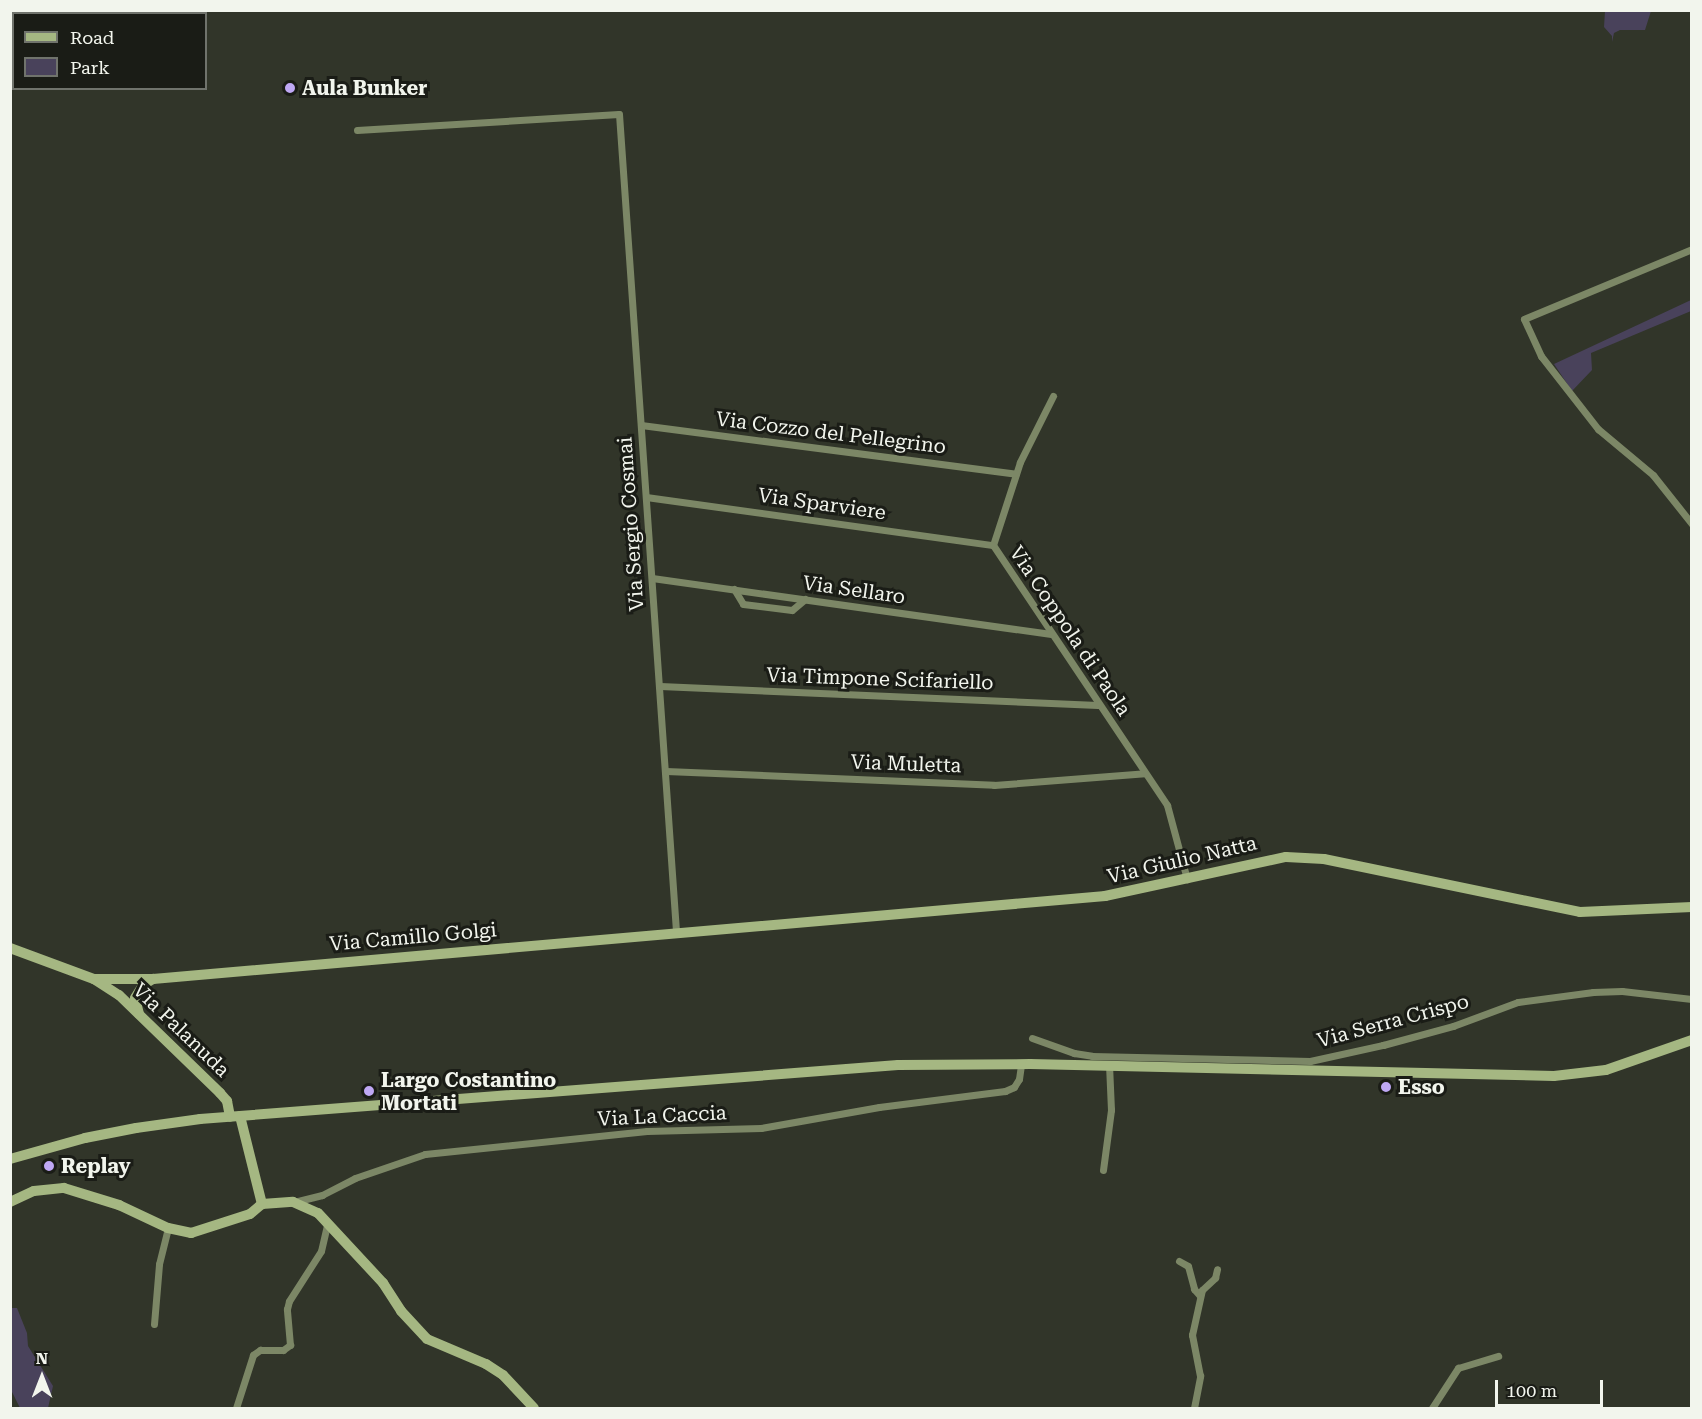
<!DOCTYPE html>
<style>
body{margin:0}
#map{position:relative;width:1702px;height:1419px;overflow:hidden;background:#313529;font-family:"Roboto Serif",serif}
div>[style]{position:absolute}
.green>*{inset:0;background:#49425b}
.street>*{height:7px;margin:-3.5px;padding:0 3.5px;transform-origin:3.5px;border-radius:3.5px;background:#7c8766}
.secondary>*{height:10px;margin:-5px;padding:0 5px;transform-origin:5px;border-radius:5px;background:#a5b782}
.dots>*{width:16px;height:16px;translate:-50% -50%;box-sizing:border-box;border:3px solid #1a1c16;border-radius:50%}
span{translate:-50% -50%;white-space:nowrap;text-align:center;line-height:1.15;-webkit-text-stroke:6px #1a1c16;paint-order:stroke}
.poi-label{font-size:20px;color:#f2f5ed;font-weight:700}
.left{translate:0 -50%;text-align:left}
.street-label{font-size:20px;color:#f2f5ed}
.frame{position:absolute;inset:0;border:12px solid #f2f5ed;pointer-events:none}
.legend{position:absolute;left:12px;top:12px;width:195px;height:78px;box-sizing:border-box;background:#1a1c16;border:2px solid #70736c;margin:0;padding:8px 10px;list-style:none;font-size:18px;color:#f2f5ed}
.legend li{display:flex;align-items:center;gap:12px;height:30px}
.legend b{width:30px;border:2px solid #70736c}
.north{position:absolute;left:12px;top:1347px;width:60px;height:60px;-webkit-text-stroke:4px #1a1c16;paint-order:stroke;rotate:0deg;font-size:16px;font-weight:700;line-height:24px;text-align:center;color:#f2f5ed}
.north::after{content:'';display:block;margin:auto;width:21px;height:27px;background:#f2f5ed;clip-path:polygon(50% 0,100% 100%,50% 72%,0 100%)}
.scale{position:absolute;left:1495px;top:1380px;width:108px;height:27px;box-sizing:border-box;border:3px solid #f2f5ed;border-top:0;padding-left:8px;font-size:18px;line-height:21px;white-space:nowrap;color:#f2f5ed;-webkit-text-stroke:4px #1a1c16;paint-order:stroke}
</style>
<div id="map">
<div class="green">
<div style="clip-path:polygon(1605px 11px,1605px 10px,1651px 11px,1645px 30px,1620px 30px,1614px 33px,1612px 42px,1612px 36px,1604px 27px)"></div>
<div style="clip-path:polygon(1691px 300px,1691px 311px,1591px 353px,1592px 370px,1572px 391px,1554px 364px)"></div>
<div style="clip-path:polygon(10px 1308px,17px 1308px,27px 1333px,28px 1346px,53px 1386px,48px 1408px,20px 1408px,11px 1390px)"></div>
</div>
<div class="street">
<div style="left:357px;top:130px;width:262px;rotate:-3.5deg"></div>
<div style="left:619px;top:114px;width:820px;rotate:86.01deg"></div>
<div style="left:1692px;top:249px;width:182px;rotate:157.4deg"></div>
<div style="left:1524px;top:319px;width:41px;rotate:65.3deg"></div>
<div style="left:1541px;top:356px;width:93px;rotate:52deg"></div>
<div style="left:1598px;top:429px;width:72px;rotate:39.9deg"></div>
<div style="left:1653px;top:475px;width:63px;rotate:51.5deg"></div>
<div style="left:1053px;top:396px;width:74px;rotate:116.6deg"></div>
<div style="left:1020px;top:462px;width:87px;rotate:108deg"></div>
<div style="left:993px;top:545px;width:313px;rotate:56.2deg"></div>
<div style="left:1167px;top:805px;width:77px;rotate:74.9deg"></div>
<div style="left:641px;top:425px;width:378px;rotate:7.4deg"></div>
<div style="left:646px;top:497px;width:350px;rotate:7.9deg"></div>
<div style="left:652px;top:578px;width:403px;rotate:8deg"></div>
<div style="left:734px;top:589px;width:17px;rotate:59deg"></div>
<div style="left:743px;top:604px;width:49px;rotate:7deg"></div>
<div style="left:792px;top:610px;width:17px;rotate:-40deg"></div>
<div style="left:660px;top:686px;width:438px;rotate:2.5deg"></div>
<div style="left:666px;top:771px;width:328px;rotate:2.4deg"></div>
<div style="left:994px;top:785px;width:151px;rotate:-4.5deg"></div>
<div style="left:1032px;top:1038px;width:45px;rotate:19.7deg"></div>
<div style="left:1074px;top:1053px;width:18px;rotate:9deg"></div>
<div style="left:1092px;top:1056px;width:218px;rotate:1.3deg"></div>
<div style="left:1310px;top:1061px;width:75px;rotate:-12.4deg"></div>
<div style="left:1383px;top:1045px;width:73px;rotate:-15.2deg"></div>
<div style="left:1453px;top:1026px;width:69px;rotate:-20.3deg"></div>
<div style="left:1518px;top:1002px;width:76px;rotate:-7.6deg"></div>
<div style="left:1593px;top:992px;width:29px;rotate:-2deg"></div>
<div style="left:1622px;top:991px;width:70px;rotate:6.5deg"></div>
<div style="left:1103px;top:1170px;width:61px;rotate:-82.4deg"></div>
<div style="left:1111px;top:1110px;width:45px;rotate:-92.5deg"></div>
<div style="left:294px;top:1202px;width:29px;rotate:-14deg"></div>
<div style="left:322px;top:1195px;width:37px;rotate:-27deg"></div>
<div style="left:355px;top:1178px;width:74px;rotate:-18.9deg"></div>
<div style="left:425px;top:1154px;width:223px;rotate:-5.9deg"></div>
<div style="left:647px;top:1131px;width:114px;rotate:-1.5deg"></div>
<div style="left:761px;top:1128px;width:120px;rotate:-10.1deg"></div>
<div style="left:879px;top:1107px;width:127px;rotate:-7.2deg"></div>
<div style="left:1005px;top:1091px;width:10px;rotate:-24deg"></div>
<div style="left:1014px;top:1087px;width:9px;rotate:-58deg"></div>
<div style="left:1019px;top:1079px;width:15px;rotate:-82deg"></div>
<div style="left:1179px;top:1261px;width:10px;rotate:29deg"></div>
<div style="left:1188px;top:1266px;width:24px;rotate:75deg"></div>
<div style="left:1194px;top:1289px;width:9px;rotate:49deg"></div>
<div style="left:154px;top:1324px;width:60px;rotate:-85.2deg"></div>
<div style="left:159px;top:1264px;width:37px;rotate:-76deg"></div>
<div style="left:236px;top:1408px;width:56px;rotate:-72.2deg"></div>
<div style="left:253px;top:1355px;width:9px;rotate:-36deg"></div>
<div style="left:260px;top:1350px;width:23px"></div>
<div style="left:283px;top:1350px;width:9px;rotate:-36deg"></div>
<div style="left:290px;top:1345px;width:36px;rotate:-95deg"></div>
<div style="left:287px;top:1309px;width:8px;rotate:-76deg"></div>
<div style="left:289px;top:1301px;width:59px;rotate:-57.4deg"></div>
<div style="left:321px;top:1251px;width:27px;rotate:-77deg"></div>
<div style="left:1194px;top:1408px;width:33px;rotate:-79deg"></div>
<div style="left:1200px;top:1376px;width:42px;rotate:-101deg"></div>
<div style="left:1192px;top:1335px;width:46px;rotate:-77.5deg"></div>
<div style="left:1202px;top:1290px;width:18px;rotate:-43deg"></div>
<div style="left:1215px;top:1278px;width:9px;rotate:-77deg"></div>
<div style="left:1432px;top:1408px;width:48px;rotate:-57deg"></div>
<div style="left:1458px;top:1368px;width:42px;rotate:-16.7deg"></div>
</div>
<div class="secondary">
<div style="left:10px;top:948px;width:90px;rotate:20.3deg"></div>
<div style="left:94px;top:979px;width:30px;rotate:33deg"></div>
<div style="left:119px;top:995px;width:141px;rotate:44.1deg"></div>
<div style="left:220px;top:1093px;width:11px;rotate:49deg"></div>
<div style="left:227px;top:1101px;width:16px;rotate:79deg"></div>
<div style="left:94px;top:979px;width:59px"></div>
<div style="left:153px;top:979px;width:956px;rotate:-4.98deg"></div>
<div style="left:1105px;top:896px;width:185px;rotate:-12.2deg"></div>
<div style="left:1286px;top:857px;width:38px;rotate:3deg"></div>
<div style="left:1324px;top:859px;width:261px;rotate:11.7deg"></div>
<div style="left:1580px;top:912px;width:112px;rotate:-2.6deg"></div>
<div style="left:139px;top:1014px;width:16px;rotate:-104deg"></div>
<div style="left:135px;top:998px;width:15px;rotate:-58deg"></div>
<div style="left:143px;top:985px;width:12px;rotate:-31deg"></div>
<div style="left:240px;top:1116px;width:91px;rotate:76deg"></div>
<div style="left:262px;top:1204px;width:31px;rotate:-4deg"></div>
<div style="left:293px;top:1202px;width:27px;rotate:24deg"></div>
<div style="left:318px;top:1213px;width:96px;rotate:47.1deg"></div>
<div style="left:383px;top:1283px;width:33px;rotate:57deg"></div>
<div style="left:401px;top:1311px;width:38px;rotate:47deg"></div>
<div style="left:427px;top:1339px;width:64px;rotate:23deg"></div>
<div style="left:486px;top:1364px;width:20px;rotate:33deg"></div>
<div style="left:503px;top:1375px;width:45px;rotate:46.8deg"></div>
<div style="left:10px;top:1159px;width:78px;rotate:-15.6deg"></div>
<div style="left:85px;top:1138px;width:52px;rotate:-11.1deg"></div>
<div style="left:136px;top:1128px;width:65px;rotate:-8deg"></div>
<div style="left:200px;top:1119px;width:700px;rotate:-4.42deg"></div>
<div style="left:898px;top:1065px;width:132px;rotate:-0.4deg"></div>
<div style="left:1030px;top:1064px;width:524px;rotate:1.31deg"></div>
<div style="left:1554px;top:1076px;width:52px;rotate:-6.6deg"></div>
<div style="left:1606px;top:1070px;width:91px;rotate:-19.2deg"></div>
<div style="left:10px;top:1202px;width:26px;rotate:-25deg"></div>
<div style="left:34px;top:1191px;width:30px;rotate:-6deg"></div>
<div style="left:64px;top:1188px;width:58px;rotate:17.2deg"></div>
<div style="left:119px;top:1205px;width:54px;rotate:25.1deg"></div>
<div style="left:168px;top:1228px;width:24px;rotate:12deg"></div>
<div style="left:191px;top:1233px;width:62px;rotate:-17.9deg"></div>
<div style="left:250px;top:1214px;width:16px;rotate:-40deg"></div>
</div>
<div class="dots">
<div style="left:290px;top:88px;background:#bfa8f4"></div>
<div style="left:1386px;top:1087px;background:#bfa8f4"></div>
<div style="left:369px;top:1091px;background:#bfa8f4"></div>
<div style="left:49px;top:1166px;background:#bfa8f4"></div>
</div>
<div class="poi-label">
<span class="left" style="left:302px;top:88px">Aula Bunker</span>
<span class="left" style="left:381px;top:1092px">Largo Costantino<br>Mortati</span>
<span class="left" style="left:1398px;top:1087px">Esso</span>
<span class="left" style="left:61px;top:1166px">Replay</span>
</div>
<div class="street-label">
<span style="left:831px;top:433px;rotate:7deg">Via Cozzo del Pellegrino</span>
<span style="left:822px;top:504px;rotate:8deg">Via Sparviere</span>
<span style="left:631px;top:524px;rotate:-94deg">Via Sergio Cosmai</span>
<span style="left:854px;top:590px;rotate:8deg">Via Sellaro</span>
<span style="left:1070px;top:631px;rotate:56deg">Via Coppola di Paola</span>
<span style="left:880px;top:679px;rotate:2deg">Via Timpone Scifariello</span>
<span style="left:906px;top:764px;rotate:2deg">Via Muletta</span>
<span style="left:1182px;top:860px;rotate:-13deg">Via Giulio Natta</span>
<span style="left:413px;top:937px;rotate:-5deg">Via Camillo Golgi</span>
<span style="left:1393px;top:1021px;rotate:-15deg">Via Serra Crispo</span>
<span style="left:181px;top:1030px;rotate:44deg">Via Palanuda</span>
<span style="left:662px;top:1116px;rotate:-3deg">Via La Caccia</span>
</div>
<div class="frame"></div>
<ul class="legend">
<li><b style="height:8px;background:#a5b782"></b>Road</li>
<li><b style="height:16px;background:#49425b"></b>Park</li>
</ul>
<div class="north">N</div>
<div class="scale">100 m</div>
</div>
